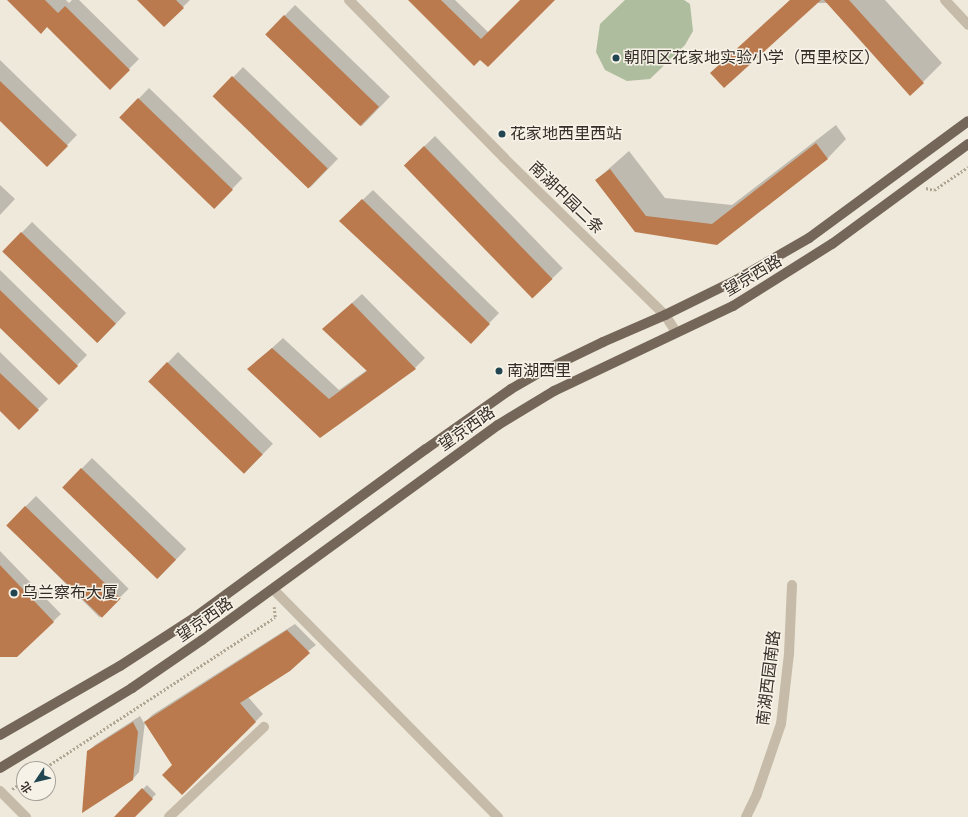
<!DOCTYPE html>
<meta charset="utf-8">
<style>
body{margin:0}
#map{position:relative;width:968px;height:817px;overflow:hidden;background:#efe9db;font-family:"Alegreya Sans","Noto Sans SC",sans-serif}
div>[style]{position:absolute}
.green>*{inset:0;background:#adbd9d}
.shadow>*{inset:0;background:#0003;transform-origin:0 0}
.building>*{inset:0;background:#ba7a4e;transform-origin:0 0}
.path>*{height:2.5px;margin-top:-1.25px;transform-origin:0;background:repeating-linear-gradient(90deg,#b1a593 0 2px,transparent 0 4px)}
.minor>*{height:10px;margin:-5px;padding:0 5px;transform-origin:5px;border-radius:5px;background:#c6bba9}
.tertiary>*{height:10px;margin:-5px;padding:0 5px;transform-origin:5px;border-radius:5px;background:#c6bba9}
.primary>*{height:10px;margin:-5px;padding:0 5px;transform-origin:5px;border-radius:5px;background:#74675a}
.dots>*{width:11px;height:11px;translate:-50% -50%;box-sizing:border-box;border:2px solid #f7f2e7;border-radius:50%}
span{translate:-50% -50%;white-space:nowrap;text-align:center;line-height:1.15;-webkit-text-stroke:3px #f7f2e7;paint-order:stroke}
.poi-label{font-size:16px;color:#342d28}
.left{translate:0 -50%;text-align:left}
.street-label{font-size:16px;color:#342d28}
.north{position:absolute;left:16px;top:761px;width:40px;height:40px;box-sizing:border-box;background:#f7f2e7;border:1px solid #a9a39b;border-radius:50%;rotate:235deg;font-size:11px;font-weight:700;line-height:16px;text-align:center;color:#342d28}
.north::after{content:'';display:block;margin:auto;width:14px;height:18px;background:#214651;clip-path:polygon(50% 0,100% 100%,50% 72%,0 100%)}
</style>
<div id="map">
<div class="green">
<div style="clip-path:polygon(625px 0,684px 0,690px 4px,693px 31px,685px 45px,650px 79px,627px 81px,605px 70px,596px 52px,600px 24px)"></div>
</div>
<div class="shadow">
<div style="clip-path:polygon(8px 0,66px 0,69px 3px,72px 0,79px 0,139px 59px,110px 88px,47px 26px)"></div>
<div style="clip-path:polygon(139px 0,190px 0,164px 26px)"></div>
<div style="clip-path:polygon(409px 0,455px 0,489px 33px,522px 0,553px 0,480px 58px)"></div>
<div style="clip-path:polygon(790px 0,885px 0,942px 63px,923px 82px,828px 3px,816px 3px,712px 73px)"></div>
<div style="left:295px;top:5px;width:132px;height:41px;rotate:44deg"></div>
<div style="clip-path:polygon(0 60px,77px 135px,47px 166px,0 120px)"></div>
<div style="left:243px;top:67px;width:132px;height:40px;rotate:44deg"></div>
<div style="left:149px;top:88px;width:130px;height:41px;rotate:44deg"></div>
<div style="clip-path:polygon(836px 125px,846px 139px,828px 158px,717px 243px,635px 231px,596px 180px,629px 151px,665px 198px,732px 205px)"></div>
<div style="left:435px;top:136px;width:184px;height:41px;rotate:46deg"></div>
<div style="clip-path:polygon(0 185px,15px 199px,0 215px)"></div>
<div style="clip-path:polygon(373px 190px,499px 313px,471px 342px,351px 211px)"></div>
<div style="left:32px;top:222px;width:131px;height:41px;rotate:44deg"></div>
<div style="clip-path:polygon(0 270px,87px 355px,59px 384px,0 327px)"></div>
<div style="clip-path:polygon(362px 294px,425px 358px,415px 368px,320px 437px,249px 369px,283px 338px,339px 390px,367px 370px,323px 329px)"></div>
<div style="clip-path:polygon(0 352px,48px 399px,19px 428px,0 409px)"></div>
<div style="left:178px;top:352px;width:132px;height:41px;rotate:44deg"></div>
<div style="left:92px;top:458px;width:131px;height:40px;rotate:44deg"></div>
<div style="left:36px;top:496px;width:131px;height:41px;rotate:45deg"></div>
<div style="clip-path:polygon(0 551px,61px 614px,16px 656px,0 656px)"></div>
<div style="clip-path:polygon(295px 624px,316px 645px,248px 697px,263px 714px,182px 794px,173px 766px,145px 722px,139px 772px,132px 780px,88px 752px,95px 745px,140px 716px,144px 723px,152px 715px)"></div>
<div style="clip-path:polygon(147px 785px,156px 794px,134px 817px,116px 817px)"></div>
</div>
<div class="building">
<div style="clip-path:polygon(7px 0,45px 0,58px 13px,65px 6px,130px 70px,110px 90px,47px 27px,41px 34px)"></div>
<div style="clip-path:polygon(137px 0,176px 0,184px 8px,164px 27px)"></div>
<div style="clip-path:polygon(408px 0,441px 0,481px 39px,520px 0,555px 0,488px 67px,480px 60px,474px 66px)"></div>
<div style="clip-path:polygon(790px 0,821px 0,724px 88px,710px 73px)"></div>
<div style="clip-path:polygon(824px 0,849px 0,924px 83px,910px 96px)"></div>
<div style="left:284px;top:15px;width:132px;height:27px;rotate:44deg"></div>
<div style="left:232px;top:76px;width:133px;height:28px;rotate:44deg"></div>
<div style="clip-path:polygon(0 81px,68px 146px,47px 167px,0 121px)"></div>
<div style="left:138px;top:98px;width:132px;height:27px;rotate:44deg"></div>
<div style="clip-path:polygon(816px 143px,828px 159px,717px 245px,635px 232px,595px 180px,610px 169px,646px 216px,712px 224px)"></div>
<div style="left:424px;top:146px;width:185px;height:28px;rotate:46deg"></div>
<div style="clip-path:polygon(362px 199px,490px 324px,471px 344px,339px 221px)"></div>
<div style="left:21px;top:232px;width:132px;height:27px;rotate:44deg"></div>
<div style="clip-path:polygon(0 290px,78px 366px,59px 385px,0 328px)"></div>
<div style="clip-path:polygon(352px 303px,416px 369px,320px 438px,247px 369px,272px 348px,329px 399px,367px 371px,322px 329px)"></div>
<div style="left:167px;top:362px;width:133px;height:27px;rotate:44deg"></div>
<div style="clip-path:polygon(0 373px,39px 410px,19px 430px,0 411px)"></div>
<div style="left:81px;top:468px;width:132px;height:27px;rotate:44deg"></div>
<div style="left:25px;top:506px;width:133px;height:27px;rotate:44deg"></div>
<div style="clip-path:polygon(0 565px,54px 622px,17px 657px,0 657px)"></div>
<div style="clip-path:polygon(287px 630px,310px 653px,290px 671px,240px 703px,256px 722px,182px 795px,162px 775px,172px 765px,144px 722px)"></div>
<div style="clip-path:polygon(133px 722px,138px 732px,133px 780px,82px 813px,87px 751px)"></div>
<div style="clip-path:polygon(142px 788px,153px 799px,135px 817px,114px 817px)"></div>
</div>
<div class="path">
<div style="left:926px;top:188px;width:8px;rotate:14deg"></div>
<div style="left:934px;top:190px;width:41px;rotate:-34.1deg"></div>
<div style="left:43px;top:769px;width:277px;rotate:-33.2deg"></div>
<div style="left:275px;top:617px;width:10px;rotate:-96deg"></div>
<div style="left:12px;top:789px;width:14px;rotate:-34deg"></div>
</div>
<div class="minor">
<div style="left:945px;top:0;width:34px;rotate:47deg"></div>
<div style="left:0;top:791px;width:37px;rotate:45deg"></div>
<div style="left:169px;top:817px;width:131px;rotate:-43.5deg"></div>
</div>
<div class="tertiary">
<div style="left:349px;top:0;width:221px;rotate:45.5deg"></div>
<div style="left:504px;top:158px;width:225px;rotate:44.3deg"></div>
<div style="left:665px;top:315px;width:20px;rotate:57deg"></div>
<div style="left:274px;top:590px;width:319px;rotate:45.4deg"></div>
<div style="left:746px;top:817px;width:25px;rotate:-64deg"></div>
<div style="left:757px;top:794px;width:74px;rotate:-71.1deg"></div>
<div style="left:781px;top:724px;width:70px;rotate:-83.5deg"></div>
<div style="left:789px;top:654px;width:69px;rotate:-87.5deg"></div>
</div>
<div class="primary">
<div style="left:0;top:735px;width:138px;rotate:-29.9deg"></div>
<div style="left:120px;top:666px;width:88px;rotate:-33deg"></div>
<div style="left:194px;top:618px;width:287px;rotate:-36.1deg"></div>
<div style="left:426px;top:449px;width:104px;rotate:-35.2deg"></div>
<div style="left:511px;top:389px;width:34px;rotate:-30deg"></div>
<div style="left:541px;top:372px;width:69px;rotate:-25.8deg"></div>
<div style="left:603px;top:342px;width:68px;rotate:-23.5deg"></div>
<div style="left:665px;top:315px;width:79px;rotate:-26.2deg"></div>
<div style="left:736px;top:280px;width:84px;rotate:-29.9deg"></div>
<div style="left:809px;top:238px;width:197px;rotate:-36.3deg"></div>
<div style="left:0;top:768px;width:154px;rotate:-31.2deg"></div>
<div style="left:132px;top:688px;width:85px;rotate:-34.4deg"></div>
<div style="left:202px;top:640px;width:366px;rotate:-36deg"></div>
<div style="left:498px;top:425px;width:66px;rotate:-31.3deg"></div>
<div style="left:554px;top:391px;width:198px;rotate:-25.4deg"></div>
<div style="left:733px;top:306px;width:117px;rotate:-32.1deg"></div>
<div style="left:832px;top:244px;width:169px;rotate:-36.3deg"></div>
</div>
<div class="dots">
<div style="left:616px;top:58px;background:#214651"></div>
<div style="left:502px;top:134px;background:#214651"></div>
<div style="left:499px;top:371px;background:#214651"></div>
<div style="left:14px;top:593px;background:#214651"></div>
</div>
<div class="poi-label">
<span class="left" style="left:624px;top:58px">朝阳区花家地实验小学（西里校区）</span>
<span class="left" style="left:510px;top:134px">花家地西里西站</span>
<span class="left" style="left:507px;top:371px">南湖西里</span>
<span class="left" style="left:22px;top:593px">乌兰察布大厦</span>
</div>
<div class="street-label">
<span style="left:566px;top:198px;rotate:44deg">南湖中园二条</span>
<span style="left:753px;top:276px;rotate:-31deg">望京西路</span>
<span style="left:467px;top:429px;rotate:-35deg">望京西路</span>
<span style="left:205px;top:620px;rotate:-35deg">望京西路</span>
<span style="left:769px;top:678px;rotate:-83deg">南湖西园南路</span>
</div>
<div class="north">北</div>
</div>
